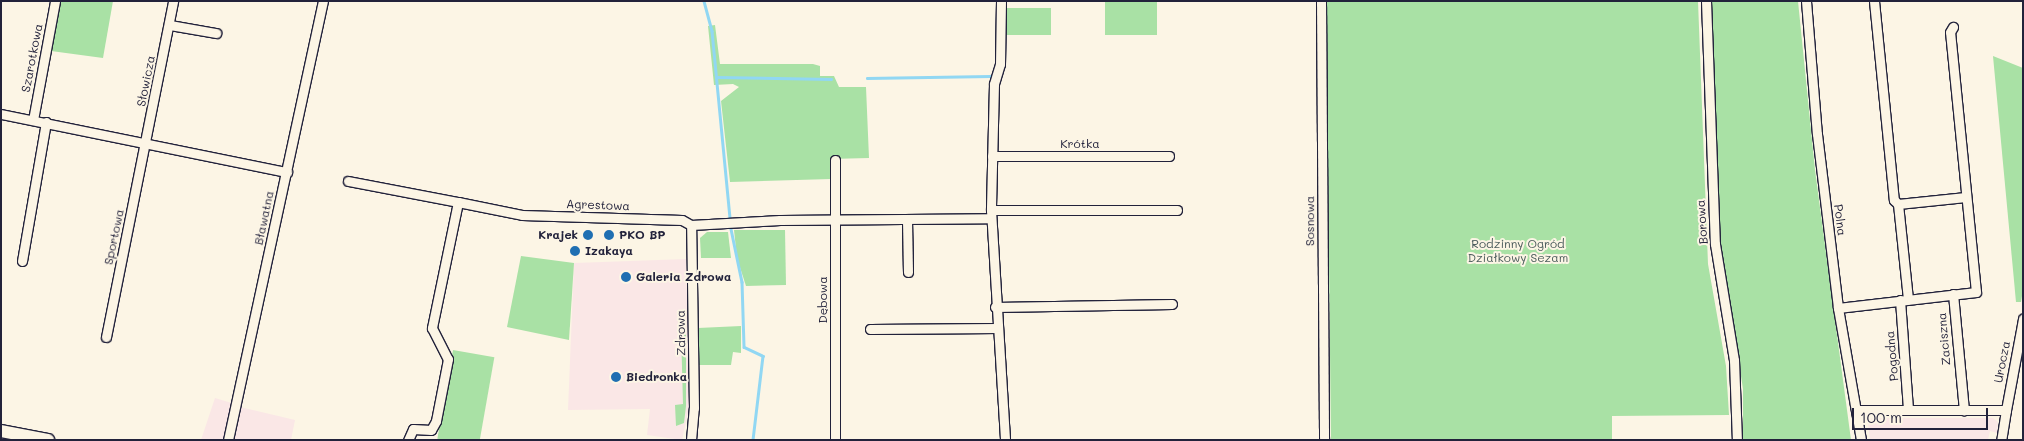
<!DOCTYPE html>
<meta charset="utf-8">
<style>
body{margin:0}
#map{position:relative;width:2024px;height:441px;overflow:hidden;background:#fcf5e5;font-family:Mali,sans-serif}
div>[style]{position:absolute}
.built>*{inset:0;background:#fae7e6}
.green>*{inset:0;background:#a9e1a5;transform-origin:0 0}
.stream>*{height:2.5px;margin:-1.25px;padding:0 1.25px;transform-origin:1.25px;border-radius:1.25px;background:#91d7f3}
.roads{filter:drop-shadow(1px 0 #22223b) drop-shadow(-1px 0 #22223b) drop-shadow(0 1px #22223b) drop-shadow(0 -1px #22223b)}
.street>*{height:9px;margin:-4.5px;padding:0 4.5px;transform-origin:4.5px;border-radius:4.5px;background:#fcf5e5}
.secondary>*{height:12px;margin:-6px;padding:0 6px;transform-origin:6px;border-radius:6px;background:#fcf5e5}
.dots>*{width:14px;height:14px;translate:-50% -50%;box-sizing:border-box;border:2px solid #fcf5e5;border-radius:50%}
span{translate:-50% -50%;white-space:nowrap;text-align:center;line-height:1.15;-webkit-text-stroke:4px #fcf5e5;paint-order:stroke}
.street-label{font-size:12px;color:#22223b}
.poi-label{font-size:12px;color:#22223b;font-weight:700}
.right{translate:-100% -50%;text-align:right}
.left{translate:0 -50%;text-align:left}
.park-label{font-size:12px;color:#4a5b5b}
.frame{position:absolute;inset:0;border:2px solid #22223b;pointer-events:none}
.scale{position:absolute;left:1852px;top:408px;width:136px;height:22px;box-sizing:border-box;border:2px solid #22223b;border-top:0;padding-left:6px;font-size:15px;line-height:18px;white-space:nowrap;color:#22223b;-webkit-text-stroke:4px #fcf5e5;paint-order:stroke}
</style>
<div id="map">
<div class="built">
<div style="clip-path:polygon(686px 259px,690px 403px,682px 440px,647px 435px,650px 409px,568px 410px,574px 263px)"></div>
<div style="clip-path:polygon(215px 398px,235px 404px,227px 440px,201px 440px)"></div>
<div style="clip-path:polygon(240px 407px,295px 420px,291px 440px,233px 440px)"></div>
<div style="clip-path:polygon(1872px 418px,1993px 418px,1998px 422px,1997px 433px,1990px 431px,1988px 440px,1870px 440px,1868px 423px)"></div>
</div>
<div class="green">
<div style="clip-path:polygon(59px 1px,113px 1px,103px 58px,51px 51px)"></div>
<div style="left:1105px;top:1px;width:52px;height:34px"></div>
<div style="clip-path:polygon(1326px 1px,1698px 1px,1708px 264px,1726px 366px,1729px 415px,1612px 416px,1612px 440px,1331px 440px)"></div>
<div style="clip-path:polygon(1710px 1px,1798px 1px,1815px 170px,1851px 440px,1743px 440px,1743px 389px,1720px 240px)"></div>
<div style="left:1051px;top:8px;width:27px;height:46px;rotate:90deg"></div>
<div style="clip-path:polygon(715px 25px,720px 64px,813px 64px,820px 66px,820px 76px,834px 76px,839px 87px,866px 87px,869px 158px,830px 159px,831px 179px,730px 182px,721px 101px,739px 87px,733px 84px,714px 85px,708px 26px)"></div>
<div style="clip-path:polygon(1993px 56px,2023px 68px,2023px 290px,2021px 302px,2016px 302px)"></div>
<div style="clip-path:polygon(734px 230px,785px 230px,786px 285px,746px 286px,737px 258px)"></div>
<div style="clip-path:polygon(707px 232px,728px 232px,731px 258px,701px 258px,700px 238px)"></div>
<div style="clip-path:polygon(521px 256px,574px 263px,569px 340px,507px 327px)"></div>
<div style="clip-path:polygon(741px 326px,741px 353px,733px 352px,731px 365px,698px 365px,698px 328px)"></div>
<div style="clip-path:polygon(681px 331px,686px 335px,686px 406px,684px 423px,676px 426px,675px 405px,683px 404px)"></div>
<div style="left:453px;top:350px;width:42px;height:90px;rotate:10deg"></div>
</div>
<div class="stream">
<div style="left:704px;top:1px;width:31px;rotate:75deg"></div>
<div style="left:712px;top:31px;width:187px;rotate:84.5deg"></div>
<div style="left:716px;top:77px;width:115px;rotate:1deg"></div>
<div style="left:867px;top:78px;width:123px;rotate:-0.9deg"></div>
<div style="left:731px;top:229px;width:54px;rotate:78.3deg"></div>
<div style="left:742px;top:282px;width:65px;rotate:88.2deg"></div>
<div style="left:744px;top:347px;width:21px;rotate:25deg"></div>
<div style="left:763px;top:356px;width:85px;rotate:96.8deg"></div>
</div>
<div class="roads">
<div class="street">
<div style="left:1001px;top:1px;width:63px;rotate:90.9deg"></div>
<div style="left:1000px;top:64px;width:21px;rotate:107deg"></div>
<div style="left:994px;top:84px;width:126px;rotate:91.4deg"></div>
<div style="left:991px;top:210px;width:230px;rotate:86.5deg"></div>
<div style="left:1321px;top:1px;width:439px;rotate:89.6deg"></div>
<div style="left:1706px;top:1px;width:243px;rotate:87.9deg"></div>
<div style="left:1715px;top:244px;width:118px;rotate:80.7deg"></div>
<div style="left:1734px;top:360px;width:80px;rotate:87.9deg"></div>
<div style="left:1806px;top:1px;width:133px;rotate:85.3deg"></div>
<div style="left:1817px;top:134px;width:175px;rotate:83.1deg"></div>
<div style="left:1838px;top:308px;width:134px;rotate:80.1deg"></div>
<div style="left:1874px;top:1px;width:200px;rotate:84.3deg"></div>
<div style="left:1894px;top:200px;width:6px;rotate:45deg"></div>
<div style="left:1898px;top:204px;width:68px;rotate:-5.9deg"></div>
<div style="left:170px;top:25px;width:47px;rotate:9.9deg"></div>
<div style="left:1px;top:114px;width:292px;rotate:11.5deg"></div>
<div style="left:33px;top:120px;width:121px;rotate:-79.5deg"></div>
<div style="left:992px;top:156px;width:177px"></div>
<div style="left:835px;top:160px;width:280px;rotate:90deg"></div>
<div style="left:348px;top:181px;width:112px;rotate:10.8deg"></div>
<div style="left:458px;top:202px;width:129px;rotate:101.7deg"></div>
<div style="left:432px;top:328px;width:35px;rotate:63deg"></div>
<div style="left:448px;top:359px;width:63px;rotate:101deg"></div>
<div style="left:436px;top:421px;width:10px;rotate:119deg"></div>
<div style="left:431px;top:430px;width:18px;rotate:-177deg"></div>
<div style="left:413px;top:429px;width:12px;rotate:114deg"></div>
<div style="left:458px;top:202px;width:65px;rotate:11.5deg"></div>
<div style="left:522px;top:215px;width:160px;rotate:1.8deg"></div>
<div style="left:682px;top:220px;width:10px;rotate:29deg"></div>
<div style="left:691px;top:225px;width:89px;rotate:-3.2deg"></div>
<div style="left:780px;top:220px;width:211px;rotate:-0.5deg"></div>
<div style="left:1898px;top:204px;width:96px;rotate:84deg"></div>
<div style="left:991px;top:210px;width:186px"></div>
<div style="left:907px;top:220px;width:52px;rotate:88.9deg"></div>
<div style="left:22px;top:261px;width:141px;rotate:-80.2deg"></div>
<div style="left:1953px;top:294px;width:117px;rotate:84.6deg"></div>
<div style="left:1900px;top:300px;width:110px;rotate:85.8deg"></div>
<div style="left:995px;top:307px;width:177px;rotate:-1deg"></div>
<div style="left:1838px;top:308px;width:139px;rotate:-6.6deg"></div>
<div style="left:1976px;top:292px;width:261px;rotate:-95.7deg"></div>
<div style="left:1950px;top:32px;width:6px;rotate:-59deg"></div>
<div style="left:870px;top:329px;width:128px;rotate:-0.4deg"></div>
<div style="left:106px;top:337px;width:343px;rotate:-78.7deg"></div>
<div style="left:1858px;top:410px;width:148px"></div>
<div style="left:2006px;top:410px;width:30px;rotate:99deg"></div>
<div style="left:2006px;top:410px;width:93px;rotate:-79.4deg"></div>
<div style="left:228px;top:440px;width:449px;rotate:-77.8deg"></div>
<div style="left:691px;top:440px;width:32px;rotate:-85deg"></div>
<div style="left:694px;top:408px;width:183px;rotate:-90.9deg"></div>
</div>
<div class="secondary">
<div style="left:1px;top:431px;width:48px;rotate:10.8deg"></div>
</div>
</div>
<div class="dots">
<div style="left:588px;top:235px;background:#1f6fb2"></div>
<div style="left:609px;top:235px;background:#1f6fb2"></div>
<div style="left:575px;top:251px;background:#1f6fb2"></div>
<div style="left:626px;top:277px;background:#1f6fb2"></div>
<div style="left:616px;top:377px;background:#1f6fb2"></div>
</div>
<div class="street-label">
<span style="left:32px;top:58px;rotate:-79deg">Szarotkowa</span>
<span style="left:146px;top:81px;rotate:-79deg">Słowicza</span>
<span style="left:1080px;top:144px">Krótka</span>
<span style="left:598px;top:205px;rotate:2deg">Agrestowa</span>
<span style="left:264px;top:218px;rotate:-78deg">Bławatna</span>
<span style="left:1840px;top:220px;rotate:83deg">Polna</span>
<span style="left:1310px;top:221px;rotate:-90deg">Sosnowa</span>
<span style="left:1702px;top:222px;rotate:-94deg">Borowa</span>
<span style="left:114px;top:237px;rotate:-78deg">Sportowa</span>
<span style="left:823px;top:300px;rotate:-90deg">Dębowa</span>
<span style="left:681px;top:333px;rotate:-91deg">Zdrowa</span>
<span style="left:1944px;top:339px;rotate:-95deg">Zaciszna</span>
<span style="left:1892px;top:356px;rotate:-95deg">Pogodna</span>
<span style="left:2002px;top:362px;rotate:-79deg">Urocza</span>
</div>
<div class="poi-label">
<span class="right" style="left:578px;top:235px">Krajek</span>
<span class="left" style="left:619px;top:235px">PKO BP</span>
<span class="left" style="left:585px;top:251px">Izakaya</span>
<span class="left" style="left:636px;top:277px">Galeria Zdrowa</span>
<span class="left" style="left:626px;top:377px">Biedronka</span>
</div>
<div class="park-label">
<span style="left:1518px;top:251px">Rodzinny Ogród<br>Działkowy Sezam</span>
</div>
<div class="frame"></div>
<div class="scale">100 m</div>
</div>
